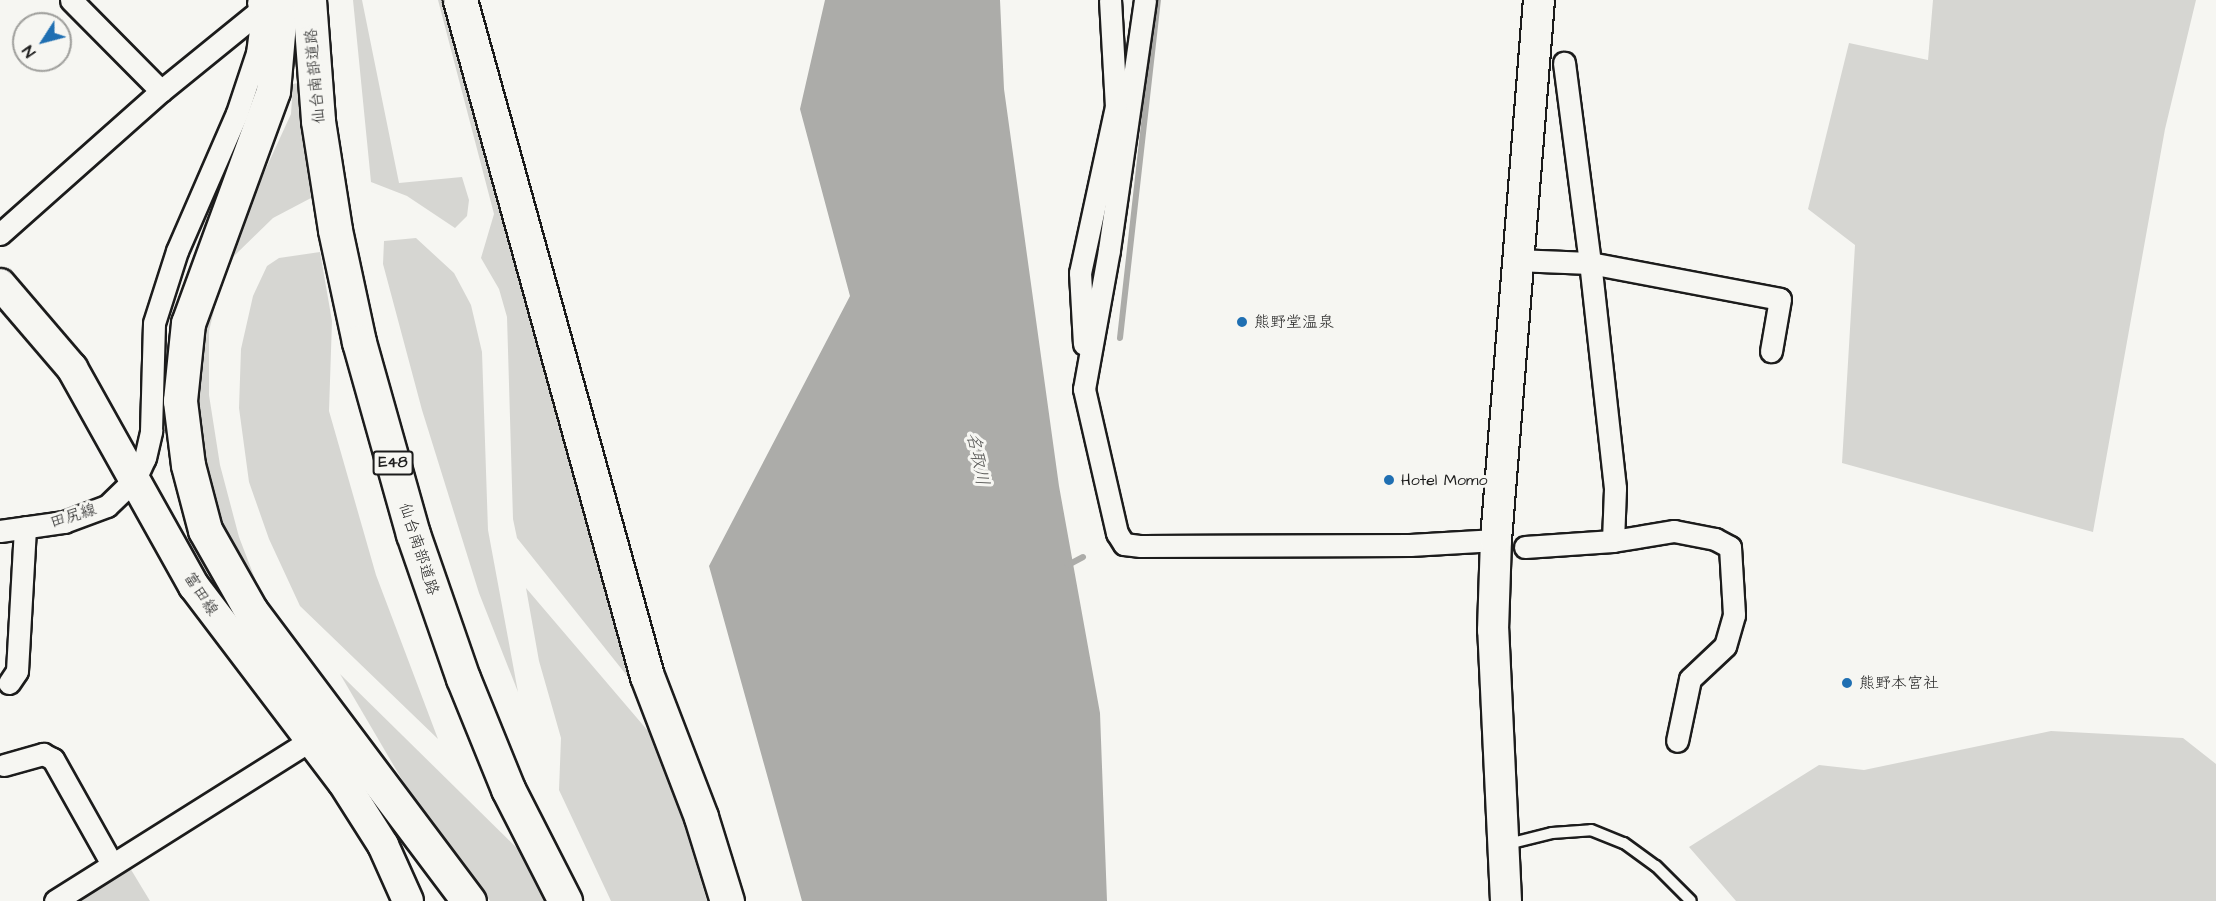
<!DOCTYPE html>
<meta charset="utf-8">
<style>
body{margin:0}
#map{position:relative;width:2216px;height:901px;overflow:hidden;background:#f6f6f2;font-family:"Architects Daughter","Klee One",sans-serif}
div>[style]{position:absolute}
.green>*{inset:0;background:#d6d6d2}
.water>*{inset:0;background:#acaca9}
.stream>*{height:6px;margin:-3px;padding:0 3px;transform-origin:3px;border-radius:3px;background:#acaca9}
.roads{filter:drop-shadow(2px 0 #1c1c1c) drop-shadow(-2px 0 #1c1c1c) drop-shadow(0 2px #1c1c1c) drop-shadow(0 -2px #1c1c1c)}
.lane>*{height:10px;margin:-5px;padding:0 5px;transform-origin:5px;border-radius:5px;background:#f6f6f2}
.street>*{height:21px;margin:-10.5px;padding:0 10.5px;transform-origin:10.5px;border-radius:10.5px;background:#f6f6f2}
.secondary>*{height:30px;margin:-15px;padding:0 15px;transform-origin:15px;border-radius:15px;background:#f6f6f2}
.highway>*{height:33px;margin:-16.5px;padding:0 16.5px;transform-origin:16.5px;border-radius:16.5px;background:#f6f6f2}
.dots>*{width:16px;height:16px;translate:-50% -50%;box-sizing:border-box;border:3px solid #f6f6f2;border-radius:50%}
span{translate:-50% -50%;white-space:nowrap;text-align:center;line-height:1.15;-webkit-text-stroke:6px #f6f6f2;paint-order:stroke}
.shield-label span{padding:2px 4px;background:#f6f6f2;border:2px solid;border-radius:4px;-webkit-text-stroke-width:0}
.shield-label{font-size:15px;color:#1c1c1c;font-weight:700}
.street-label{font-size:16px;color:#1c1c1c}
.poi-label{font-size:16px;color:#1c1c1c}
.left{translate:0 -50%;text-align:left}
.water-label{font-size:18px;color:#565654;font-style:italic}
.north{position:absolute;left:12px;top:12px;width:60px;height:60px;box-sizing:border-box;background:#f6f6f2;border:2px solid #9f9f9c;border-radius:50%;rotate:234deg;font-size:16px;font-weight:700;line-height:24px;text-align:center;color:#1c1c1c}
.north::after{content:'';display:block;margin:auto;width:21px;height:27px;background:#1f6fb2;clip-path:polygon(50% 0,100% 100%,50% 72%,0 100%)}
</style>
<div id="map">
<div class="green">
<div style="clip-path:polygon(353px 0,362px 0,399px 183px,462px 177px,469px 200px,467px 216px,455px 228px,407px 196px,371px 182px)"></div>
<div style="clip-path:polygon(438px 0,450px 0,636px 687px,517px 538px,513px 519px,507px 317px,499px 289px,481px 258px,494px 214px)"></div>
<div style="clip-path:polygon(1933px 0,2196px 0,2165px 129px,2093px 532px,1842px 463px,1855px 245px,1808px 209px,1849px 43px,1928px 60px)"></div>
<div style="clip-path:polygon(298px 83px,311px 198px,273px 218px,234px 256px,219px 290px,209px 331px,209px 395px,220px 465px,239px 537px,259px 589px,224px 534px,202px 474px,193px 379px,212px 286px,291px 114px,293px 84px)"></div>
<div style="clip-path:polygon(416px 238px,454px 273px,471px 305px,482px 352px,488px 530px,518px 692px,479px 593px,422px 410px,383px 264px,384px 241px)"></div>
<div style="clip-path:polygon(320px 252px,332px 321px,329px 411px,376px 575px,438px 739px,300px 606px,269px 539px,249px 482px,239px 408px,241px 349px,253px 296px,267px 266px,279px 258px)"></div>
<div style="clip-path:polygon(526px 588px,660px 745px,707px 901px,611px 901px,559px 790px,561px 738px,539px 661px)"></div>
<div style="clip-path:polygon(340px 674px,522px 853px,547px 901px,490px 901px,411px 795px)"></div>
<div style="clip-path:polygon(2051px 731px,2183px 738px,2216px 764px,2216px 901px,1736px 901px,1689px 847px,1819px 765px,1864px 770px)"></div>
<div style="clip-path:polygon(127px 863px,150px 901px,75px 901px,73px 898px)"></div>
</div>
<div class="water">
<div style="clip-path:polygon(825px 0,1000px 0,1004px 89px,1059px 486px,1100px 713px,1107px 901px,802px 901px,709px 566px,850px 296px,800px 109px)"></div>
</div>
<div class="stream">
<div style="left:1120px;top:338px;width:340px;rotate:-83.6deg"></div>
<div style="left:1068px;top:565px;width:17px;rotate:-28deg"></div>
</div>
<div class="roads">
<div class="lane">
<div style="left:1504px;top:845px;width:49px;rotate:-14deg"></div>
<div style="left:1552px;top:833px;width:39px;rotate:-4deg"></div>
<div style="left:1591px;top:830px;width:35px;rotate:22deg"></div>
<div style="left:1624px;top:843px;width:39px;rotate:36deg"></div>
<div style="left:1656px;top:866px;width:49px;rotate:45deg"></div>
</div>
<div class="street">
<div style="left:71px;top:0;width:128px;rotate:45.3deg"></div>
<div style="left:1145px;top:0;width:253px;rotate:98.2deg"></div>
<div style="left:1109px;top:250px;width:141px;rotate:100.2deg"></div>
<div style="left:1084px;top:389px;width:148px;rotate:77.1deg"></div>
<div style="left:1117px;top:533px;width:13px;rotate:58deg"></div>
<div style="left:1124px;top:544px;width:17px;rotate:7deg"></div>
<div style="left:1141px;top:546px;width:269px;rotate:-0.2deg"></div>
<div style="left:1410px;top:545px;width:86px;rotate:-3.3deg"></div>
<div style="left:0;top:234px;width:215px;rotate:-41.6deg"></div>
<div style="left:161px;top:91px;width:132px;rotate:-39.1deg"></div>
<div style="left:263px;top:8px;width:7px;rotate:-135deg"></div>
<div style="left:1515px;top:260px;width:75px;rotate:2.3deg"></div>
<div style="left:1590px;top:263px;width:202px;rotate:-97.4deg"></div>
<div style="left:1084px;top:344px;width:71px;rotate:-93.2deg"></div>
<div style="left:1080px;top:273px;width:170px;rotate:-77.8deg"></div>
<div style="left:1116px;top:107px;width:107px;rotate:-93.2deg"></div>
<div style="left:0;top:531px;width:65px;rotate:-8deg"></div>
<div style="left:64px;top:522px;width:46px;rotate:-20.4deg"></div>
<div style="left:107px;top:506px;width:39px;rotate:-44deg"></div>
<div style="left:135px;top:479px;width:23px;rotate:-65deg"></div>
<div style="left:145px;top:458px;width:28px;rotate:-77deg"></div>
<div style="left:151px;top:431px;width:108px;rotate:-88.4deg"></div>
<div style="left:154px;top:323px;width:76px;rotate:-72.3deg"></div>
<div style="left:177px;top:251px;width:150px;rotate:-66.5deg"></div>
<div style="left:237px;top:113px;width:63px;rotate:-71.6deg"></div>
<div style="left:257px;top:53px;width:53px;rotate:-82.5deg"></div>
<div style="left:1613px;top:541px;width:62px;rotate:-9.3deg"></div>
<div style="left:1674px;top:531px;width:42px;rotate:11deg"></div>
<div style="left:1715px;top:539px;width:17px;rotate:28deg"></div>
<div style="left:1730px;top:547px;width:68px;rotate:86.6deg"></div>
<div style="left:1734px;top:615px;width:32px;rotate:106deg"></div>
<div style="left:1725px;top:646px;width:48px;rotate:136.7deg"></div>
<div style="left:1690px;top:679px;width:63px;rotate:101.8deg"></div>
<div style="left:1525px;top:547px;width:88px;rotate:-3.9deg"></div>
<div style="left:1613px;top:541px;width:53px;rotate:-87.8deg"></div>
<div style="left:1615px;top:488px;width:226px;rotate:-96.3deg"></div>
<div style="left:1590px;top:263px;width:193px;rotate:10.7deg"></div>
<div style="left:1780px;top:299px;width:53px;rotate:99.8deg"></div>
<div style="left:9px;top:683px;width:14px;rotate:-56deg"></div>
<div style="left:17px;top:671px;width:144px;rotate:-86.8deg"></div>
<div style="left:4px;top:765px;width:41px;rotate:-15.8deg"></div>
<div style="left:43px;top:754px;width:11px;rotate:27deg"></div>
<div style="left:53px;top:759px;width:120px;rotate:60.7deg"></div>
<div style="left:55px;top:901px;width:302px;rotate:-32.2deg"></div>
</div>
<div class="secondary">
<div style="left:0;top:284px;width:111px;rotate:49.4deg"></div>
<div style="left:72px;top:368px;width:250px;rotate:60.8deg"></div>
<div style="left:194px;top:586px;width:246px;rotate:52.8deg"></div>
<div style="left:343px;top:782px;width:75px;rotate:57.6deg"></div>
<div style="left:383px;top:845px;width:61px;rotate:65.9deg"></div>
<div style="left:1506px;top:901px;width:271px;rotate:-92.7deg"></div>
<div style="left:1493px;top:630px;width:90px;rotate:-88.1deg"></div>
<div style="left:1496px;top:540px;width:542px;rotate:-85.45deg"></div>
</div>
<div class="highway">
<div style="left:281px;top:0;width:91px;rotate:95deg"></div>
<div style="left:273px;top:91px;width:247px;rotate:110.1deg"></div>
<div style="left:188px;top:323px;width:78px;rotate:95.9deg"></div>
<div style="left:180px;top:401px;width:64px;rotate:82.9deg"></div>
<div style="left:188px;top:465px;width:67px;rotate:75.3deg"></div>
<div style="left:205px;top:530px;width:93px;rotate:60.4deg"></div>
<div style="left:251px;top:611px;width:363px;rotate:53.1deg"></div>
<div style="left:309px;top:0;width:121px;rotate:85.7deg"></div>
<div style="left:318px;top:121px;width:110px;rotate:81.1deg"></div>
<div style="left:335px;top:230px;width:115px;rotate:77.9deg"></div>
<div style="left:359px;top:342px;width:199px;rotate:74.3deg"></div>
<div style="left:413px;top:534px;width:152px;rotate:70.9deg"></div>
<div style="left:463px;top:678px;width:120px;rotate:67.9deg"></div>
<div style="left:508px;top:789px;width:126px;rotate:63deg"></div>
<div style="left:460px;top:0;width:701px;rotate:74.54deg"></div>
<div style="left:647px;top:676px;width:151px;rotate:69deg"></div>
<div style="left:701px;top:817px;width:88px;rotate:72.8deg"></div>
</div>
</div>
<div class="dots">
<div style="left:1242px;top:322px;background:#1f6fb2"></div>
<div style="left:1389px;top:480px;background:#1f6fb2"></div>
<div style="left:1847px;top:683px;background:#1f6fb2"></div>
</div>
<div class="shield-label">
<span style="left:393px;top:463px">E48</span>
</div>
<div class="street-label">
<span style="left:315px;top:76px;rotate:-95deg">仙台南部道路</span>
<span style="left:73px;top:516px;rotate:-17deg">田尻線</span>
<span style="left:419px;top:549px;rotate:72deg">仙台南部道路</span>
<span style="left:201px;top:594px;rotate:57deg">富田線</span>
</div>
<div class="poi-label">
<span class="left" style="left:1254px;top:322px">熊野堂温泉</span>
<span class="left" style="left:1401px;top:480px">Hotel Momo</span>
<span class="left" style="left:1859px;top:683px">熊野本宮社</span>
</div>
<div class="water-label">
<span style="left:977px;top:459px;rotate:79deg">名取川</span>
</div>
<div class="north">N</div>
</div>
